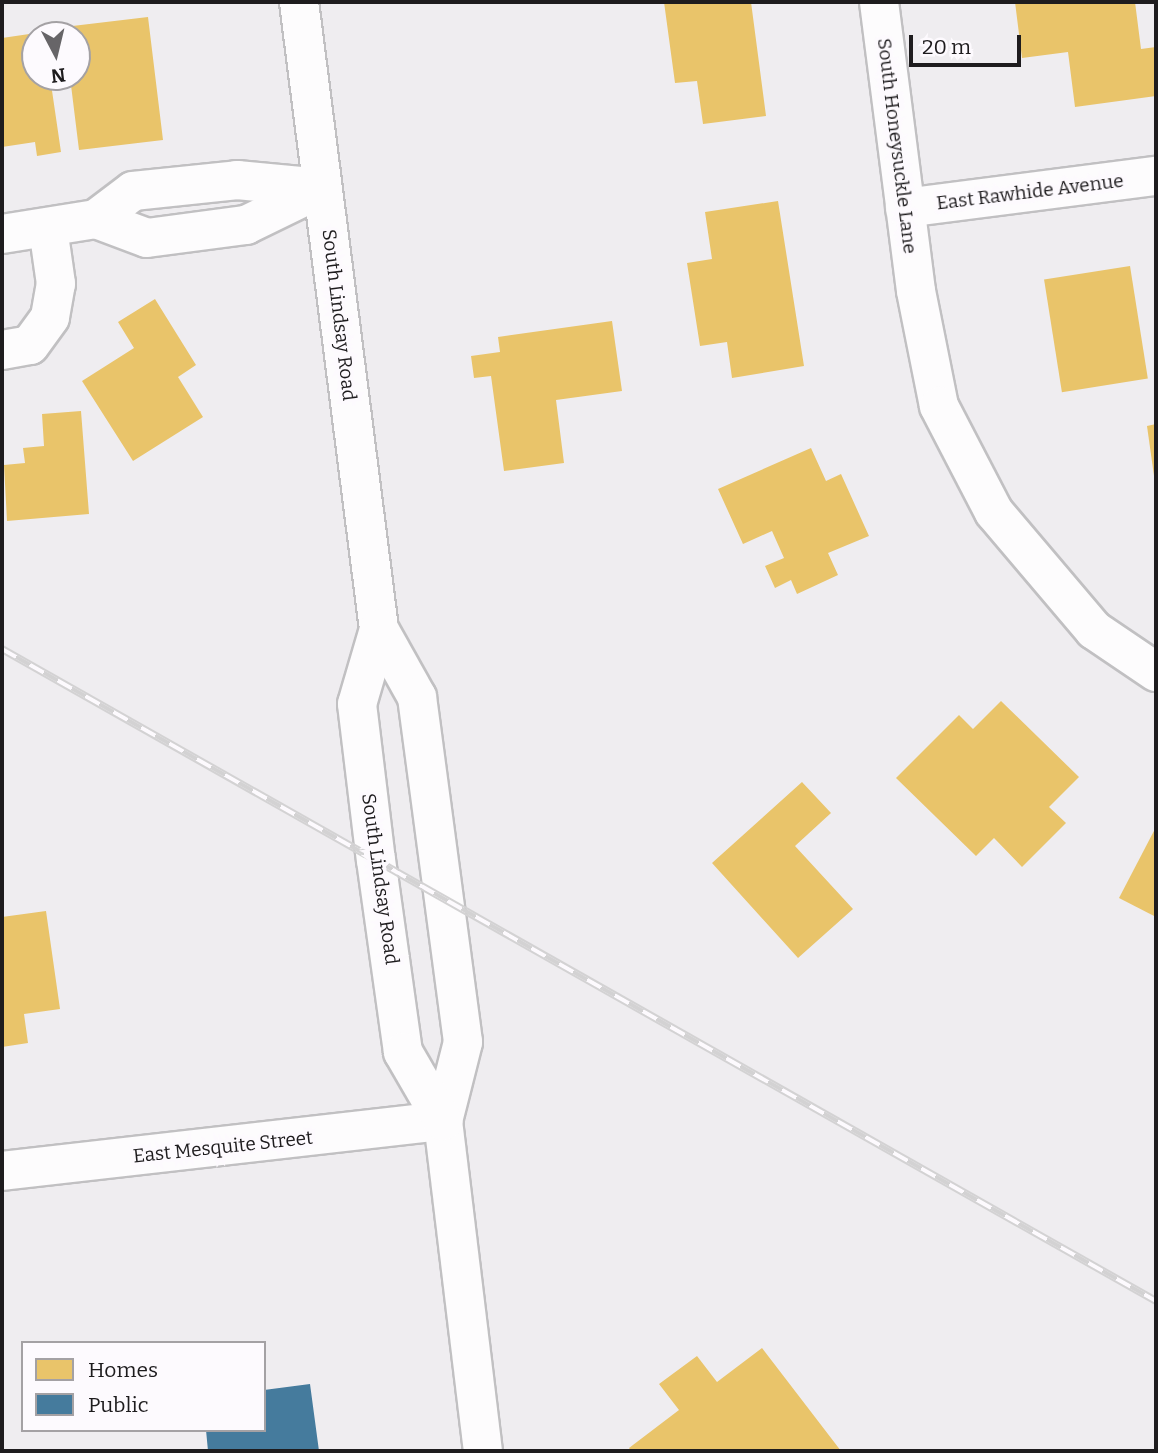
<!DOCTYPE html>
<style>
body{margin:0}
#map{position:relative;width:1158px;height:1453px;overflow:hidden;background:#efedf0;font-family:Bitter,serif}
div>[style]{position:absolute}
.homes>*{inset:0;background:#e9c46a;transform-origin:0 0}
.public>*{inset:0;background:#457b9d}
.roads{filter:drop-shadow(2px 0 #c1c0c2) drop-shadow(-2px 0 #c1c0c2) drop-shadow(0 2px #c1c0c2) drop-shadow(0 -2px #c1c0c2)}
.street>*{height:38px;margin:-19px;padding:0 19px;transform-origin:19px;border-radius:19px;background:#fdfcfd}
.secondary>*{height:38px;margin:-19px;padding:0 19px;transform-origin:19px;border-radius:19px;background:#fdfcfd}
.rail>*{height:8px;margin-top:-4px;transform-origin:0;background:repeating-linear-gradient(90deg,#fdfafe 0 16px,#d3d2d3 0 32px);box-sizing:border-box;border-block:2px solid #d3d2d3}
span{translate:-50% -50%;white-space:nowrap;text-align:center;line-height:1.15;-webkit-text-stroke:7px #fdfafe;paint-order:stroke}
.street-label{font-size:19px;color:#1e1c1e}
.frame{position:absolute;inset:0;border:4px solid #1e1c1e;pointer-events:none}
.legend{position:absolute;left:21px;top:1341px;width:245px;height:91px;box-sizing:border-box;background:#fdfafe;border:2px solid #a4a1a4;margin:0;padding:9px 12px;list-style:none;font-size:21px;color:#1e1c1e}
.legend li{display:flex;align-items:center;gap:14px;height:35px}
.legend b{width:35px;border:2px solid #a4a1a4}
.north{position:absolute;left:21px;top:21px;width:70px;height:70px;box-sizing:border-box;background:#fdfafe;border:2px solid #a4a1a4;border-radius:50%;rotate:173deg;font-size:19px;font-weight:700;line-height:28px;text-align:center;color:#1e1c1e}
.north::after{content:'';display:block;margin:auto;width:24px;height:32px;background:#676568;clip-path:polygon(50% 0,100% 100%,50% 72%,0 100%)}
.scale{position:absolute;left:909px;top:35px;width:112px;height:32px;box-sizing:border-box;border:4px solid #1e1c1e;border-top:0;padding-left:9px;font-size:21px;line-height:24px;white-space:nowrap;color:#1e1c1e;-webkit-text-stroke:5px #fdfafe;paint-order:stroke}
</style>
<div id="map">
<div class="homes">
<div style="clip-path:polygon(664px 2px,751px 2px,766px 116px,703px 124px,697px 81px,675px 83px)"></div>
<div style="clip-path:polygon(1015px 2px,1135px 2px,1141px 49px,1156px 47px,1156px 96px,1075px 107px,1068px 52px,1022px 58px)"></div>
<div style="clip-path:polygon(148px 17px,163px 140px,79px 150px,70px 77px,77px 77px,77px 35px,65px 35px,64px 27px)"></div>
<div style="clip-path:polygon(43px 32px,35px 35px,35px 77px,50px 77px,61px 152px,37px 156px,35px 142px,2px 147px,2px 38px)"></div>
<div style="clip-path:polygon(778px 201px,804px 366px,732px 378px,727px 342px,700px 346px,687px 263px,712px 259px,705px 212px)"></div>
<div style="left:1130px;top:266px;width:114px;height:87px;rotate:81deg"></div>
<div style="clip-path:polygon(155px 299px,196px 365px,178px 377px,203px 417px,133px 461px,82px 381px,134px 348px,118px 322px)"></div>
<div style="clip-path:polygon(612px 321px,622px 391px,556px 400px,564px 463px,504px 471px,491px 376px,474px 378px,471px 356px,500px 352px,498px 337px)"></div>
<div style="clip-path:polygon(81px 411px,89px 514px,7px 521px,4px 465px,25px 463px,23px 448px,44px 446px,42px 414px)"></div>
<div style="clip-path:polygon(1156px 424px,1156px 483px,1155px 483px,1147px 426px)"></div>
<div style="clip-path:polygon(811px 448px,826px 481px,841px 474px,869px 536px,828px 553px,838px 575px,797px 594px,791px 580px,775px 588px,765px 566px,784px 558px,772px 531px,743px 544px,718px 489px)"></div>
<div style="clip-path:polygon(1001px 701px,1079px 777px,1049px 807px,1066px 823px,1022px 867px,994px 838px,976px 856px,896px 778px,959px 715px,973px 729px)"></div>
<div style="clip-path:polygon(802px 782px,831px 813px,795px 846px,853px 909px,798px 958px,712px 863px)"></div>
<div style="clip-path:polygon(1156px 827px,1156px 917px,1119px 898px)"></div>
<div style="clip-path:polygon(46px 911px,60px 1009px,24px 1014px,28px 1043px,2px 1047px,2px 917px)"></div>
<div style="clip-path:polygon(762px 1348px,841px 1451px,631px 1451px,629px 1448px,679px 1410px,659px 1384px,697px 1356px,717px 1382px)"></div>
</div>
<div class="public">
<div style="clip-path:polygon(310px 1384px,319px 1451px,208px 1451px,206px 1430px,264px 1430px,264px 1390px)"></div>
</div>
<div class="roads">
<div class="street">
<div style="left:879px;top:2px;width:291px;rotate:82.7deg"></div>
<div style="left:916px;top:291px;width:117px;rotate:78.7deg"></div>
<div style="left:939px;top:406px;width:119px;rotate:62.6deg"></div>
<div style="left:994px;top:512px;width:155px;rotate:49.7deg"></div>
<div style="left:1094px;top:630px;width:75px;rotate:34.1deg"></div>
<div style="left:905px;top:208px;width:253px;rotate:-7.3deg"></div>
<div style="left:96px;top:219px;width:54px;rotate:20.4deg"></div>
<div style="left:147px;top:238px;width:100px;rotate:-7.5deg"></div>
<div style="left:246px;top:225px;width:85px;rotate:-26deg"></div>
<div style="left:2px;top:234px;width:95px;rotate:-9.1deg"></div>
<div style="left:96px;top:219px;width:46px;rotate:-37.1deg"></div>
<div style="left:133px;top:191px;width:105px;rotate:-6deg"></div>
<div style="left:237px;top:180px;width:85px;rotate:5.4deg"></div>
<div style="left:2px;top:350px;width:28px;rotate:-10deg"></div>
<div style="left:30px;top:345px;width:34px;rotate:-54deg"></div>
<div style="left:50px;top:317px;width:34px;rotate:-80deg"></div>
<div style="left:56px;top:284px;width:57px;rotate:-98.1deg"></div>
<div style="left:2px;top:1171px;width:444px;rotate:-6.5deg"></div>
</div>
<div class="secondary">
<div style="left:299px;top:2px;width:632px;rotate:82.73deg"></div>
<div style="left:379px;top:629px;width:78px;rotate:60.8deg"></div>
<div style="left:417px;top:697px;width:348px;rotate:82.4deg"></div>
<div style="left:463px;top:1042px;width:81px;rotate:104.2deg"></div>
<div style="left:443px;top:1121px;width:332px;rotate:83.1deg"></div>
<div style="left:379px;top:629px;width:78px;rotate:106.3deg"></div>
<div style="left:357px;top:704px;width:157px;rotate:83.1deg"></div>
<div style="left:376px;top:860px;width:194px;rotate:82deg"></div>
<div style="left:403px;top:1052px;width:80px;rotate:59.9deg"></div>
</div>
</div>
<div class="rail">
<div style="left:2px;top:649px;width:1325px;rotate:29.47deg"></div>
</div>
<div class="street-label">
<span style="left:897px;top:146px;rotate:83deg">South Honeysuckle Lane</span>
<span style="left:1030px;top:192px;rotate:-7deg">East Rawhide Avenue</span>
<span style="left:339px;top:315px;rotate:83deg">South Lindsay Road</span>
<span style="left:380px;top:879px;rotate:82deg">South Lindsay Road</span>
<span style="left:223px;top:1147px;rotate:-6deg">East Mesquite Street</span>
</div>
<div class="frame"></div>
<ul class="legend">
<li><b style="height:19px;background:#e9c46a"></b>Homes</li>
<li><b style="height:19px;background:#457b9d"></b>Public</li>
</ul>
<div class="north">N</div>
<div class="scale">20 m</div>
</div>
